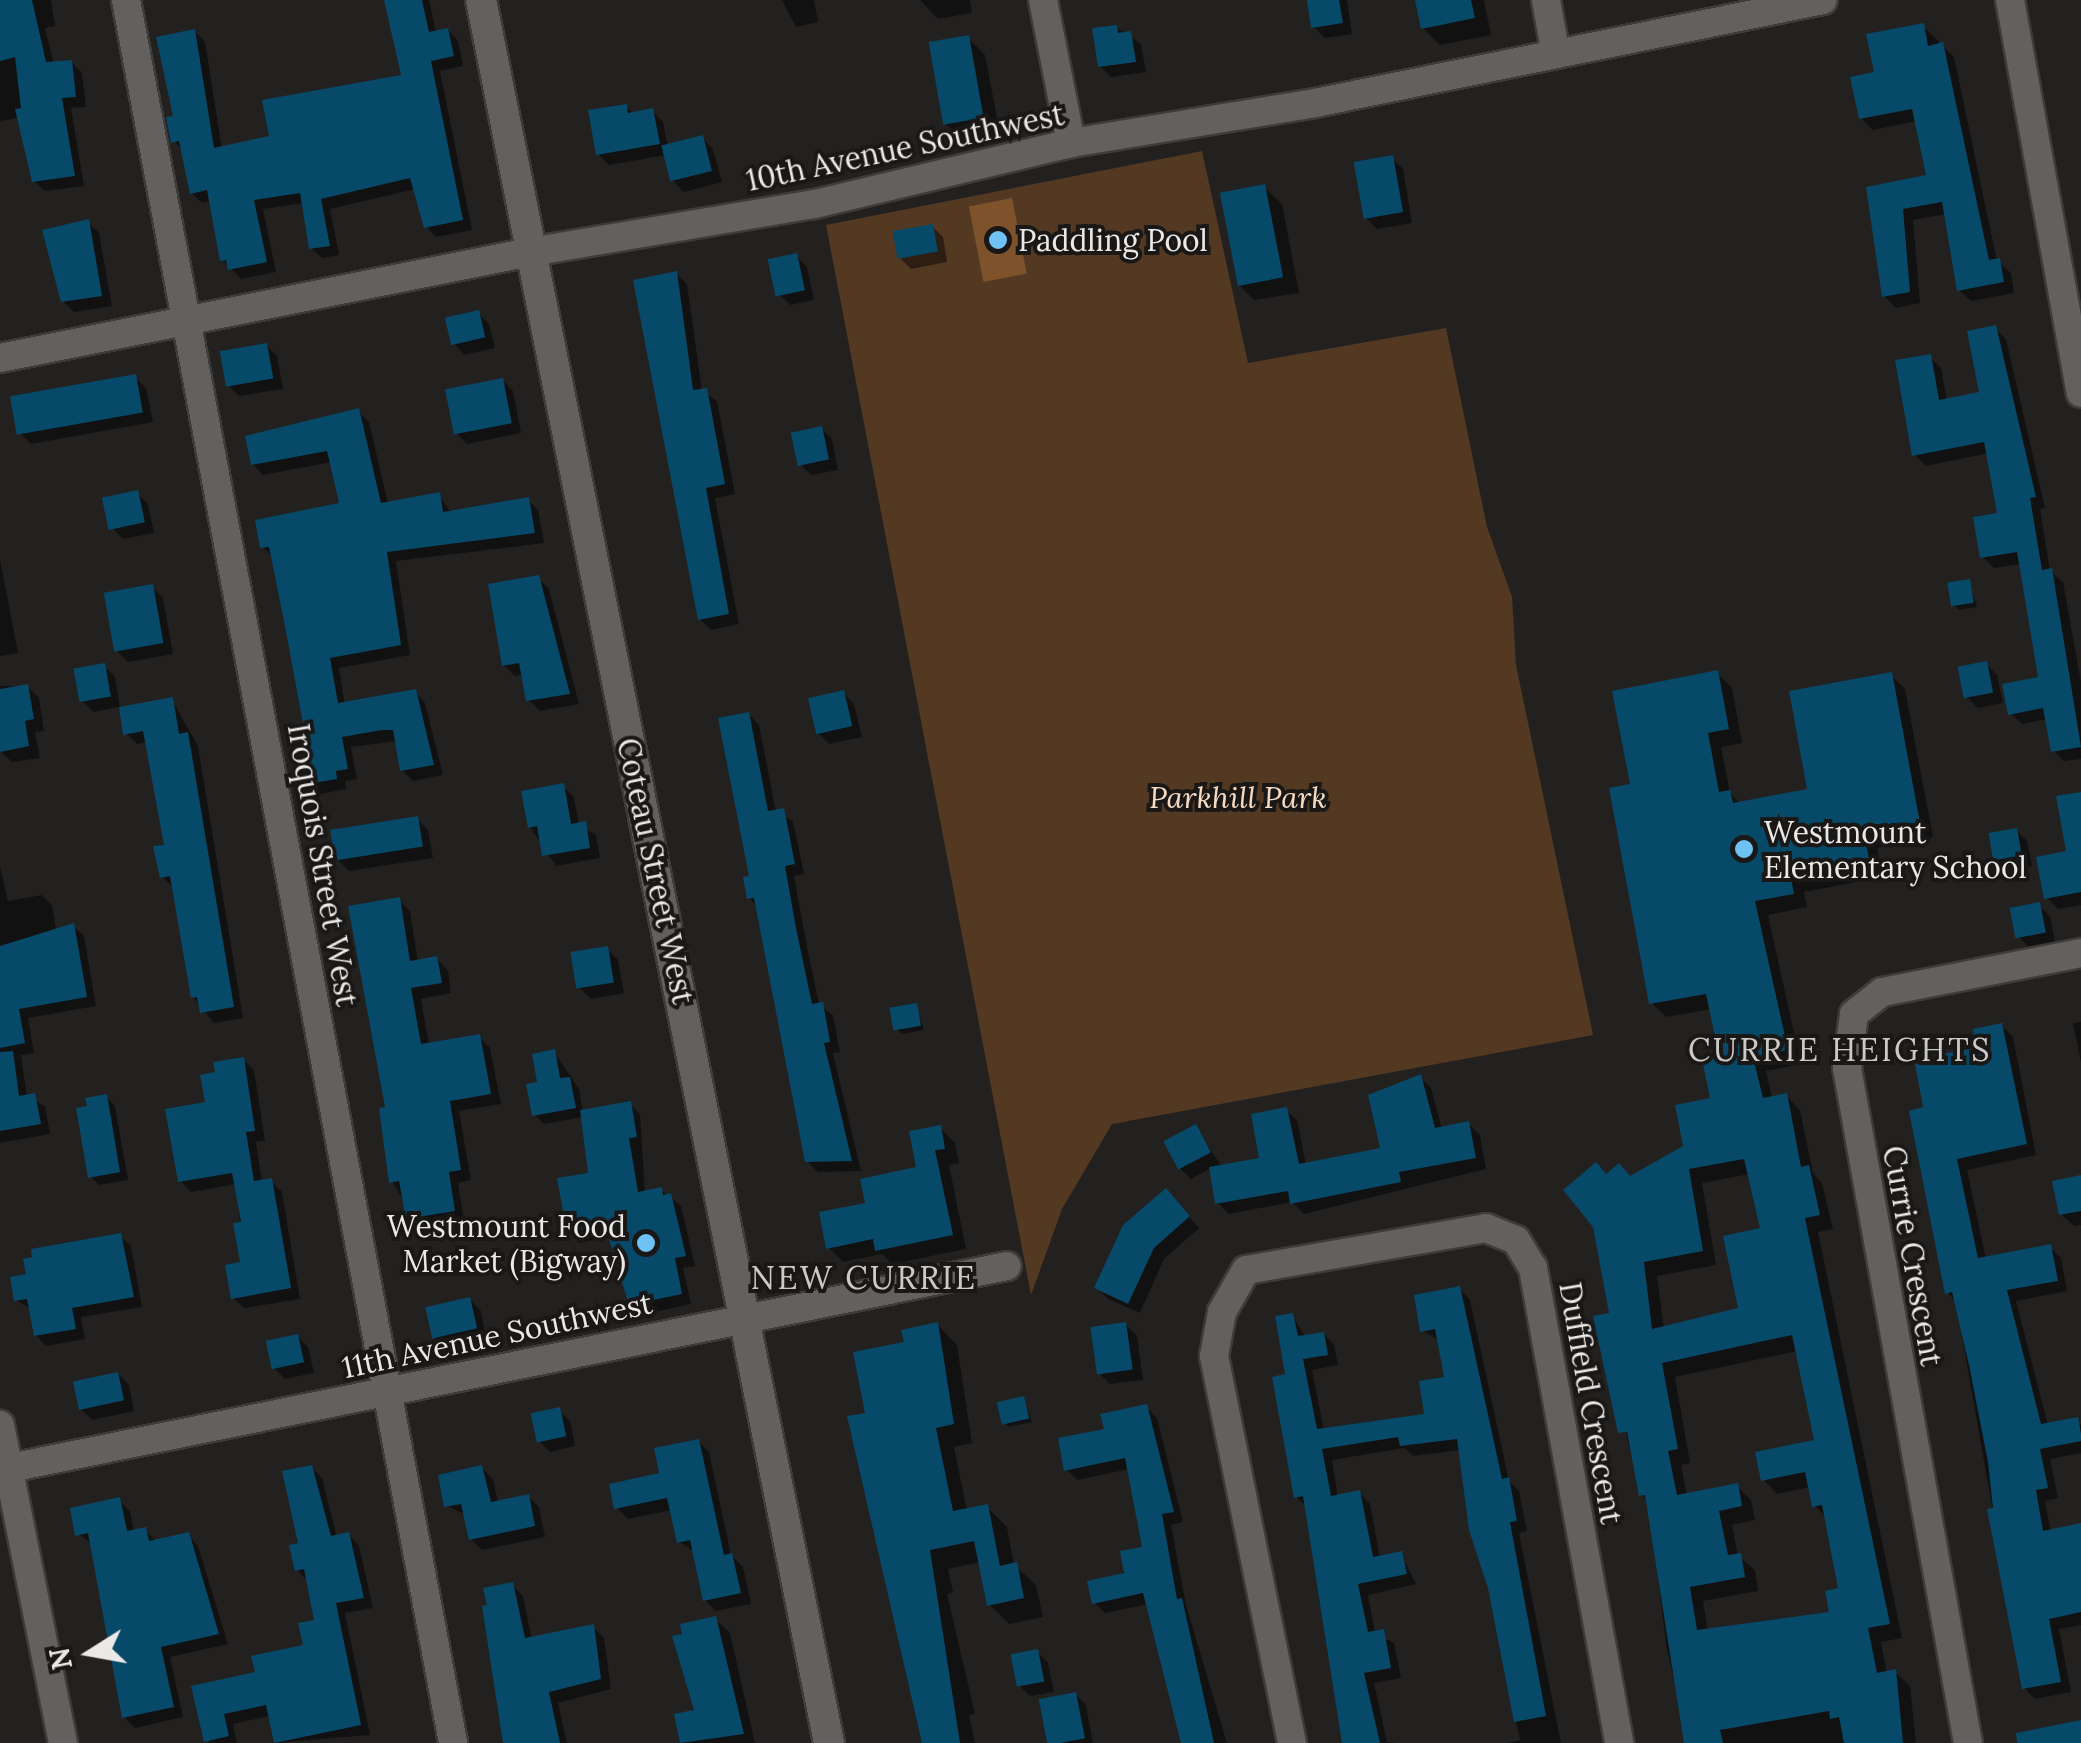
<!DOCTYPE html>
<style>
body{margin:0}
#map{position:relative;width:2081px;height:1743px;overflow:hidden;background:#232120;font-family:Lora,serif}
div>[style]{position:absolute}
.green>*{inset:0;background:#543922}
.water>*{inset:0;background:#7e522b;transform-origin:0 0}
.shadow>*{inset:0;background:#0007}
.building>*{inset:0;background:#074968;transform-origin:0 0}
.roads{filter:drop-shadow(2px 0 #3e3c3a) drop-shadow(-2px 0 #3e3c3a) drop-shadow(0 2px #3e3c3a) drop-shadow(0 -2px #3e3c3a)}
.street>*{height:28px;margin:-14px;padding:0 14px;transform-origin:14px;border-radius:14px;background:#63615f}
.secondary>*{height:30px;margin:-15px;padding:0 15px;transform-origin:15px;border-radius:15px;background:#63615f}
.dots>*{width:28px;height:28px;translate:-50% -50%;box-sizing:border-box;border:5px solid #1a1816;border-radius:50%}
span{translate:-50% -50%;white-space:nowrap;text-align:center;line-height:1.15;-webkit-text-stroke:8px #1a1816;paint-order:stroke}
.street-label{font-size:30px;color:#ebe9e8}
.poi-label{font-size:30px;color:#ebe9e8}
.left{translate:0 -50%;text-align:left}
.right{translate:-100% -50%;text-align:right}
.park-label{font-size:30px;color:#f6dac3;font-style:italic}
.neighbourhood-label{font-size:32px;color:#ccc9c6;letter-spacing:2.5px}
.north{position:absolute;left:40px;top:1603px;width:100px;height:100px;-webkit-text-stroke:8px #1a1816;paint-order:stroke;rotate:259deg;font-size:28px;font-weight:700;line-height:40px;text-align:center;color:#ebe9e8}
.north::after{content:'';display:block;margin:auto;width:35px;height:45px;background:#ebe9e8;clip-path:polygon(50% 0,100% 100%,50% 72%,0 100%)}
</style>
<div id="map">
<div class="green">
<div style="clip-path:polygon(1202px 151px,1248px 363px,1446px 328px,1487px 527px,1512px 597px,1516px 665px,1593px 1035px,1112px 1124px,1062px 1209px,1031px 1295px,826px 225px)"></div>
</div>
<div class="water">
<div style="left:1012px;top:198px;width:77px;height:44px;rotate:79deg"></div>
</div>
<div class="shadow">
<div style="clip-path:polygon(0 0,51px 0,55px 26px,45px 28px,54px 64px,71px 62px,82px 73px,86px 107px,71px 108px,84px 186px,45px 191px,34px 181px,20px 118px,0 121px)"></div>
<div style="clip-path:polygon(387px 0,429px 0,436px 33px,448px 30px,458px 41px,463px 66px,440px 71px,472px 230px,436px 237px,426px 226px,416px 189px,330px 209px,339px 255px,322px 258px,311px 248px,304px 203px,263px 209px,276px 272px,241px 279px,222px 259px,212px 201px,202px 203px,192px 193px,183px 151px,174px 141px,195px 31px,205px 42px,222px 149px,271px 139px,404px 77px)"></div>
<div style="clip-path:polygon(782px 0,814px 0,818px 22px,796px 27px)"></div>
<div style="clip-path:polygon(970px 0,972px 13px,938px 19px,920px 0)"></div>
<div style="clip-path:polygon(1309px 0,1347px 0,1352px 34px,1325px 38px,1314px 27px)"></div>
<div style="clip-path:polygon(1418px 0,1484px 0,1491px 35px,1440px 45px,1423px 28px)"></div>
<div style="clip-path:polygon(1923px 26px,1954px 57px,1997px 261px,2011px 273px,2014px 293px,1971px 301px,1959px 290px,1947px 214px,1913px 220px,1920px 303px,1896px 308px,1884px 296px,1868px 189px,1929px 177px,1917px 121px,1873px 130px,1861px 118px,1877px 74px)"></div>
<div style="clip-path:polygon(1116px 27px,1141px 44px,1146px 72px,1111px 77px,1100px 66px)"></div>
<div style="clip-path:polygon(968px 38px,985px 55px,1000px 134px,964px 141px,946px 124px)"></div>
<div style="clip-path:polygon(626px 106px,634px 115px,652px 111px,663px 122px,668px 147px,702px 138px,713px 149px,722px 182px,684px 192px,673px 181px,666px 155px,609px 165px,598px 154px)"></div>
<div style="clip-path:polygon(1392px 158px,1403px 169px,1412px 223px,1377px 229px,1366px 218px)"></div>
<div style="clip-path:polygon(1264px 187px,1282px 204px,1299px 293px,1254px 300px,1237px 283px)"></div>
<div style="clip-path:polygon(88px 222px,99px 233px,112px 306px,74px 312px,63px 301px)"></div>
<div style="clip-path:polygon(932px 226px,943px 237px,947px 262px,911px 269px,900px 258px)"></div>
<div style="clip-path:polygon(796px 256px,807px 267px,814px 300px,790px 305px,779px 294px)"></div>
<div style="clip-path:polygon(676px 273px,687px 284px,702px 391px,717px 401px,735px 494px,715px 498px,739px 624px,711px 630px,700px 619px)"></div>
<div style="clip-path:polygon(478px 313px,489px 324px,495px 348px,465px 355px,454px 344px)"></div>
<div style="clip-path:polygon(1995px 328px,2006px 339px,2045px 508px,2040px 509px,2050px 571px,2063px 582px,2081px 682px,2081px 759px,2064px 761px,2053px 750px,2048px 719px,2022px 724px,2011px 713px,2041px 679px,2021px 564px,1994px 568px,1983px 557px,2000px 515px,1989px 453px,1926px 466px,1915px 455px,1930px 357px,1941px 368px,1947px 401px,1982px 394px)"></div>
<div style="clip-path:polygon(266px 345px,277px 356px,283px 389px,239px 396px,228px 385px)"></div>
<div style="clip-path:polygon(135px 377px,146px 388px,153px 422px,31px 444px,20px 433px)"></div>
<div style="clip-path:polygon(502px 380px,513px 391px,521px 433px,467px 444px,456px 433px)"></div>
<div style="clip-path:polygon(358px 411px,369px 422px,388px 504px,439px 495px,451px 513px,528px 500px,538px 510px,544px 543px,396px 561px,410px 655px,339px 668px,345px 705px,415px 692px,425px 703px,443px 775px,413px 781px,402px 770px,397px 741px,351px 747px,357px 779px,345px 781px,346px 789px,320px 794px,309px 783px,312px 758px,273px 558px,263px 547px,342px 505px,332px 462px,263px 475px,253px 464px)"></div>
<div style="clip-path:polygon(821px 428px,832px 439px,838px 470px,811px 475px,800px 464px)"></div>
<div style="clip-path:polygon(137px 493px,148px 504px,154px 533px,123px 539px,112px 528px)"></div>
<div style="clip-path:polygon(0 559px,18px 653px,0 656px)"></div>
<div style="clip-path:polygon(538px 578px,549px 589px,579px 704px,540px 711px,529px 700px,524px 674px,515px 676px,504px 665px)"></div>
<div style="clip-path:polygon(1969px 582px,1977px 607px,1958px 610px,1954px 605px)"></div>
<div style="clip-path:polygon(152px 587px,163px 598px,173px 654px,128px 662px,117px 651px)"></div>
<div style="clip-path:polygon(1986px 664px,1997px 675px,2003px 703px,1978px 708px,1967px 697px)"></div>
<div style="clip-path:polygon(104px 666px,115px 677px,120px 707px,93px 712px,82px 701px)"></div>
<div style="clip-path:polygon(evenodd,1717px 673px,1732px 688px,1742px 743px,1721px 747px,1730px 793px,1741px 804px,1810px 791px,1891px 675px,1905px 689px,1933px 837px,1877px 848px,1883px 877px,1804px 892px,1807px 907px,1768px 915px,1801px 1064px,1766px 1071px,1772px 1098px,1786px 1096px,1800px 1110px,1813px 1173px,1822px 1183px,1833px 1229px,1818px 1232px,1902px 1638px,1881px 1642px,1887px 1674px,1895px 1672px,1910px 1686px,1916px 1743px,1688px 1743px,1666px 1644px,1649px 1502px,1641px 1494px,1597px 1318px,1612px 1315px,1607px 1177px,1631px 1178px,1686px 1147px,1713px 1100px,1722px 1058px,1712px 1009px,1666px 1017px,1652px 1003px,1633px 786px,1717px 673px,1750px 1174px,1763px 1230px,1741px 1310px,1664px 1329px,1657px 1276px,1716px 1265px,1702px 1183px,1750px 1174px,1717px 673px,1798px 1351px,1817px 1442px,1763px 1479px,1777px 1494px,1811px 1487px,1814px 1505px,1827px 1518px,1841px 1590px,1832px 1614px,1708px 1631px,1703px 1601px,1758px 1591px,1755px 1570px,1738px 1556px,1732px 1525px,1755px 1520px,1751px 1500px,1737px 1486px,1687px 1496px,1681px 1465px,1690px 1463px,1675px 1377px,1798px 1351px)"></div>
<div style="clip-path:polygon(0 686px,27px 686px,39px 698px,44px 731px,35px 732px,40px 758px,12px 762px,0 751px)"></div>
<div style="clip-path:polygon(843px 693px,854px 704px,862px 737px,829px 744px,818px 733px)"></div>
<div style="clip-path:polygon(172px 700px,198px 746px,243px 1018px,214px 1023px,193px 997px,173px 888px,162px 876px,167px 847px,148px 742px,137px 744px,126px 733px)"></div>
<div style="clip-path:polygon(749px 715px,759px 725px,776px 812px,793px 821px,804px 874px,794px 876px,806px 941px,819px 1005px,833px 1015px,840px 1052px,833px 1053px,861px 1171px,818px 1172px,807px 1161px,758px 907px,749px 898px)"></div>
<div style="clip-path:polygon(563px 786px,574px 797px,579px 825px,596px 835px,600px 858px,556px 866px,530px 827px)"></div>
<div style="clip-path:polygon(2081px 794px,2081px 905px,2058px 909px,2047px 898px,2069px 853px)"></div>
<div style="clip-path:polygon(417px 819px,428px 830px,433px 858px,349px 871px,338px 860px)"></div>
<div style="clip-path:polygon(2016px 830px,2027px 841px,2032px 866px,2007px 871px,1996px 860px)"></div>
<div style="clip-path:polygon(0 866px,8px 901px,42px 895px,52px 905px,56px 929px,73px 926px,84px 936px,96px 1006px,28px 1018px,34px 1053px,21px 1055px,27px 1097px,45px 1106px,50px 1134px,0 1143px)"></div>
<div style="clip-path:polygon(399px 900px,410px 911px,418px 962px,437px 959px,448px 970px,451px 993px,421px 999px,429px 1045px,479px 1037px,490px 1048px,501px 1104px,459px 1111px,471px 1180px,458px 1183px,464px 1221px,420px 1229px,392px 1181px,388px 1109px)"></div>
<div style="clip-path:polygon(2039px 905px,2050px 916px,2055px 942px,2029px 947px,2018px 936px)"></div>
<div style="clip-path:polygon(607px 949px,618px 960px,624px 993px,591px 999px,580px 988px)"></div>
<div style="clip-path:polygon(916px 1006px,924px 1030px,902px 1034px,897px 1029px)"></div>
<div style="clip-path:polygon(2081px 1022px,2081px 1062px,2073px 1023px)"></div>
<div style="clip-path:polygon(2002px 1026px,2013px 1037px,2036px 1155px,1967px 1170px,1986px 1259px,2050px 1247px,2061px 1258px,2067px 1291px,2016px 1301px,2048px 1425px,2081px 1424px,2081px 1453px,2050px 1459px,2058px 1498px,2045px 1501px,2051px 1532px,2081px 1526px,2081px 1625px,2059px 1629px,2071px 1692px,2035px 1699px,2024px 1688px,1956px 1302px,1947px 1292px,1926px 1109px)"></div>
<div style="clip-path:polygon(554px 1052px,579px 1089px,583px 1112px,630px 1104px,640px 1114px,645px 1193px,661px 1190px,681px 1206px,695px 1266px,683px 1268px,691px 1304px,641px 1315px,616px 1269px,610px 1237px,579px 1243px,569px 1232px,591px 1175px,583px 1117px,544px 1124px,534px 1114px)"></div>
<div style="clip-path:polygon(243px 1060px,254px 1070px,265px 1141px,256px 1142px,262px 1182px,271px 1181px,282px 1192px,300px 1299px,244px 1308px,233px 1298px,243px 1264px,237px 1184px,191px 1192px,181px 1181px,218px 1075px)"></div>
<div style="clip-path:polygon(1420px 1077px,1431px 1088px,1442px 1129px,1469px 1124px,1480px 1135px,1486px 1169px,1304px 1214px,1292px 1202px,1229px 1214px,1218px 1203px,1211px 1168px,1191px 1179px,1180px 1168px,1196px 1127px,1222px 1167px,1262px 1160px,1286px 1110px,1297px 1120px,1306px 1165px,1383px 1150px)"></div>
<div style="clip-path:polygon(106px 1097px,115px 1106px,128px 1180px,99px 1185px,90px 1176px)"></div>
<div style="clip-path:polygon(940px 1128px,955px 1143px,959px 1163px,949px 1165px,966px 1249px,892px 1264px,882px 1254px,843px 1262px,828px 1247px,868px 1205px,919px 1169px)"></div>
<div style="clip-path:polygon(2081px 1178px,2081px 1225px,2074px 1226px,2061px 1214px)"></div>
<div style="clip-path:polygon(1176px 1202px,1199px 1228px,1164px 1259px,1140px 1313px,1108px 1299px,1097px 1288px)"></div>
<div style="clip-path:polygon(120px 1236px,131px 1246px,142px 1307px,81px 1317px,85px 1339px,46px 1346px,36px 1335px,31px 1309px,16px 1300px,29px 1276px)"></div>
<div style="clip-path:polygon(1460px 1289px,1470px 1300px,1509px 1481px,1519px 1491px,1527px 1531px,1519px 1533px,1561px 1743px,1507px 1743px,1520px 1740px,1461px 1450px,1413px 1456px,1404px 1448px,1332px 1460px,1338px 1497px,1359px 1493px,1370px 1504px,1380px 1558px,1401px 1553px,1416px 1584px,1368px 1595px,1375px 1633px,1394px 1643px,1401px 1678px,1374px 1683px,1387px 1742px,1396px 1743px,1346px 1743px,1307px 1507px,1296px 1497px,1288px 1376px,1292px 1315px,1306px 1338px,1324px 1334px,1334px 1345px,1338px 1365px,1312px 1370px,1324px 1430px,1427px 1416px,1446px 1380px,1440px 1341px,1423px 1331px)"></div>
<div style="clip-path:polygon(470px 1300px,481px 1311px,486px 1339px,445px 1348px,434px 1337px)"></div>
<div style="clip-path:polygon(938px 1325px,957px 1345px,972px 1443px,954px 1447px,967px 1511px,987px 1507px,1007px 1527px,1014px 1565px,1036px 1585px,1043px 1617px,1009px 1624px,989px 1604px,981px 1562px,948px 1569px,953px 1592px,947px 1594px,975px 1714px,969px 1715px,975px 1743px,925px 1743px,868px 1415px,907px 1344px)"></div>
<div style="clip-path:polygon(1126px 1325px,1137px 1336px,1143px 1380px,1110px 1384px,1099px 1373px)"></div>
<div style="clip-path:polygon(297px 1336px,308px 1347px,314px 1373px,285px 1379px,274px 1368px)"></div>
<div style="clip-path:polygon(118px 1374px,129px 1385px,134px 1411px,92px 1420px,81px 1409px)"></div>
<div style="clip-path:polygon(1024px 1399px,1032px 1422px,1009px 1427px,1004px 1423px)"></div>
<div style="clip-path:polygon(1146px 1407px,1157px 1418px,1183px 1522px,1171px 1525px,1186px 1605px,1227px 1743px,1183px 1743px,1148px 1604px,1105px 1613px,1094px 1602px,1145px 1549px,1130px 1469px,1077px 1480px,1066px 1469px,1107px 1431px)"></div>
<div style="clip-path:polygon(559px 1410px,570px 1421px,575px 1446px,550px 1452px,539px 1441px)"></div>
<div style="clip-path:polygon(698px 1441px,709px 1452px,731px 1555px,743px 1567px,751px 1604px,716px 1611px,705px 1600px,695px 1552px,679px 1542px,672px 1510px,628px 1519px,617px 1508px)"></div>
<div style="clip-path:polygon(311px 1467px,322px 1478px,337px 1538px,349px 1535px,359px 1546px,373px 1608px,345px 1613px,370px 1735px,276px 1743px,270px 1716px,233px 1724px,237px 1743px,209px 1743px,194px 1688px,258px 1674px,306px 1647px,317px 1621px,309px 1582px,297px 1570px)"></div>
<div style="clip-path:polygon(482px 1468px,493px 1479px,498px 1503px,528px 1496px,539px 1507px,545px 1537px,482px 1550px,471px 1539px,466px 1515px,447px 1506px)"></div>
<div style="clip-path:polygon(119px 1500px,130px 1511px,134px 1532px,145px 1530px,157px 1542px,188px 1535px,198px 1546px,228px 1644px,170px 1657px,183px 1717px,135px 1728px,124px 1717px,93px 1544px,78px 1534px)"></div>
<div style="clip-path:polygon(512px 1585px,523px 1596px,532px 1640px,593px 1627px,604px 1638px,611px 1689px,558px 1703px,567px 1743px,506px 1743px)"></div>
<div style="clip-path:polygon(715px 1619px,730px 1633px,755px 1743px,682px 1743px,677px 1716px,698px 1712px)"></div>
<div style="clip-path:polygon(1037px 1652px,1048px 1663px,1054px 1692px,1030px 1696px,1019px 1685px)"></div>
<div style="clip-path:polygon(1075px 1694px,1086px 1705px,1093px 1743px,1050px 1743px,1042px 1701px)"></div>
</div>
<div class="building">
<div style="clip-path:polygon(0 0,32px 0,46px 62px,72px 60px,76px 97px,62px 98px,75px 176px,32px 182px,15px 109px,21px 108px,15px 57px,0 61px)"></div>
<div style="clip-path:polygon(384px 0,422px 0,429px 32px,448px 28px,454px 56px,431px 61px,463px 220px,424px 228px,410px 178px,321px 199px,330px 246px,309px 249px,300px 193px,254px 200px,267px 262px,228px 270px,226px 260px,220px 261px,207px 190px,190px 194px,179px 141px,171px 143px,166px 117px,173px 116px,156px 37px,195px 29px,214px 148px,269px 136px,262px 100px,401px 75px)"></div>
<div style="clip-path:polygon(1307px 0,1339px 0,1343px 23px,1311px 28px)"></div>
<div style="clip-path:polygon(1415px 0,1471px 0,1475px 18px,1421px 29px)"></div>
<div style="clip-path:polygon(1924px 23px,1928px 46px,1943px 42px,1989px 260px,2000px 258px,2004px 282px,1957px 291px,1942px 202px,1903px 209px,1910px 292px,1882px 297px,1866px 187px,1926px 175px,1912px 109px,1859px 119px,1850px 77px,1874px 72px,1866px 34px)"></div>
<div style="clip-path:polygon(1117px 25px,1118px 33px,1131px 31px,1136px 62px,1098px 67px,1092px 28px)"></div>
<div style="left:969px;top:35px;width:84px;height:41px;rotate:80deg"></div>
<div style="clip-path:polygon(627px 104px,628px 113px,653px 108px,660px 144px,596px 155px,588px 110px)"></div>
<div style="left:703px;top:135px;width:37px;height:43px;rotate:76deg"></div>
<div style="left:1393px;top:155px;width:58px;height:40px;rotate:80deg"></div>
<div style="left:1265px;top:184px;width:95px;height:46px;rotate:79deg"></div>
<div style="clip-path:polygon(89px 219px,102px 296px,61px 302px,42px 230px)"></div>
<div style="left:933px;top:224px;width:28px;height:41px;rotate:80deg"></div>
<div style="left:797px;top:253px;width:38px;height:30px;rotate:78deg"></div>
<div style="clip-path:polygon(677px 271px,693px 390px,707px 388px,725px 484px,706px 488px,729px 614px,698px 620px,633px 280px)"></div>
<div style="left:479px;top:310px;width:28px;height:35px;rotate:77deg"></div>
<div style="clip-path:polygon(1996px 325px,2036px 497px,2030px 498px,2042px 570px,2052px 568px,2081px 747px,2051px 752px,2043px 708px,2008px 715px,2002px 684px,2038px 677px,2017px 552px,1980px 558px,1973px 517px,1997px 513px,1984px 442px,1912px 456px,1895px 360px,1931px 354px,1939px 400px,1979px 392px,1967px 331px)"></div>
<div style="left:267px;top:343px;width:36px;height:48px;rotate:80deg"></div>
<div style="left:136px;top:374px;width:39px;height:128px;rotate:80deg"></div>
<div style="left:503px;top:378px;width:46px;height:59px;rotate:79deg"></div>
<div style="clip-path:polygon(359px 408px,381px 503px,440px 492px,443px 512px,529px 497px,535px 533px,387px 552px,401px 645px,330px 658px,338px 703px,416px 689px,434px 765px,400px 771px,393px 730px,382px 730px,342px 737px,348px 769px,336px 771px,337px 779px,307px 784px,302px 757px,309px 756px,285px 626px,269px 547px,260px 548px,255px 520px,339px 503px,327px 451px,251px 465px,245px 436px)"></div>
<div style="left:822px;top:426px;width:34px;height:32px;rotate:78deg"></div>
<div style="left:138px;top:490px;width:33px;height:37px;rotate:78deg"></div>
<div style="clip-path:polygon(539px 575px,570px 694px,526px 701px,519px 663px,502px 666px,488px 584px)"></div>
<div style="left:1970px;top:579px;width:24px;height:23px;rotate:81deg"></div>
<div style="left:153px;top:584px;width:60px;height:50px;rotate:80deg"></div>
<div style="left:1987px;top:661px;width:32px;height:30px;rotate:79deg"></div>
<div style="left:105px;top:663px;width:34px;height:32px;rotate:80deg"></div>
<div style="clip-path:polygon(evenodd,1718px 670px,1729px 729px,1708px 733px,1719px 792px,1730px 790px,1733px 803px,1807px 789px,1789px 691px,1892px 672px,1920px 823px,1864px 834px,1870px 863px,1791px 878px,1794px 894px,1755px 901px,1788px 1050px,1753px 1057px,1763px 1098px,1787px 1093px,1801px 1167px,1809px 1165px,1820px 1215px,1805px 1218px,1890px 1624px,1868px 1628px,1877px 1673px,1896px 1669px,1903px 1743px,1844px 1743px,1839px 1717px,1830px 1719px,1829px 1711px,1720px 1730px,1723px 1743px,1684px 1743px,1645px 1495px,1639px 1496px,1627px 1432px,1618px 1433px,1593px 1316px,1609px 1313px,1593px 1227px,1563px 1190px,1596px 1162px,1606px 1174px,1619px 1163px,1630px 1176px,1683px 1146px,1675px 1105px,1710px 1098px,1702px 1059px,1719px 1056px,1706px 994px,1649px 1004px,1609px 788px,1630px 784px,1612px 691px,1718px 670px,1744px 1159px,1760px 1228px,1723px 1236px,1738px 1308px,1652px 1329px,1644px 1262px,1703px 1251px,1689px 1169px,1744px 1159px,1718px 670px,1792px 1335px,1814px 1440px,1755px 1452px,1761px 1481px,1805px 1472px,1812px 1507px,1822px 1505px,1838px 1588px,1825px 1591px,1829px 1612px,1697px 1630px,1690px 1587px,1745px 1577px,1741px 1553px,1728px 1555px,1719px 1511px,1742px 1506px,1738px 1483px,1677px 1495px,1668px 1451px,1678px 1449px,1662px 1363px,1792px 1335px)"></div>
<div style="clip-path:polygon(28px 684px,34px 719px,25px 721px,29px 746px,0 752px,0 689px)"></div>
<div style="left:844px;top:690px;width:37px;height:37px;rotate:77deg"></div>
<div style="clip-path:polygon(173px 697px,179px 734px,188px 732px,234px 1007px,200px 1013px,197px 997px,191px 998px,170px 876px,160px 878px,153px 846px,164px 845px,143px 731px,123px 735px,119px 707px)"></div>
<div style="clip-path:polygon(749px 712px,768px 811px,784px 808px,795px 864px,785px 866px,796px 928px,812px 1004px,823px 1002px,830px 1042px,824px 1043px,852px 1161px,805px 1162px,754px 898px,747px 899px,743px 877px,749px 876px,718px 718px)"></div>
<div style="clip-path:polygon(564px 783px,571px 824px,586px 821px,590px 848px,542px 856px,537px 826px,528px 828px,521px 791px)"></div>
<div style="clip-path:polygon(2081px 792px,2081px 892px,2044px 899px,2036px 857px,2066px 851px,2056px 796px)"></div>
<div style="left:418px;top:816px;width:31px;height:89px;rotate:81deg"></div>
<div style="left:2017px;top:828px;width:28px;height:29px;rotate:80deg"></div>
<div style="clip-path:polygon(400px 897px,410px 961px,437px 956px,442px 983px,411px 988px,421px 1044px,480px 1034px,491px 1094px,450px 1101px,461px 1170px,449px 1172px,455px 1211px,406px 1219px,399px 1181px,389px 1183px,379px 1108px,385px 1107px,348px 906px)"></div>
<div style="left:2040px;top:902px;width:31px;height:31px;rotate:79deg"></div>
<div style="clip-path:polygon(74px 923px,87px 997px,19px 1009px,25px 1043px,0 1048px,0 946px)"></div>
<div style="left:608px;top:946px;width:37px;height:38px;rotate:81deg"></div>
<div style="left:917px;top:1003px;width:23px;height:28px;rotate:80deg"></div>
<div style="clip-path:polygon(2002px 1023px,2027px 1144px,1957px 1159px,1978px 1258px,2051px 1244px,2058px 1281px,2007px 1290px,2041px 1424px,2078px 1417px,2081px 1434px,2081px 1441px,2040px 1449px,2048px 1488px,2036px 1490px,2043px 1531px,2081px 1523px,2081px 1612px,2049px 1619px,2061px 1682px,2022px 1689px,1987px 1509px,1993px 1508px,1988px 1462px,1969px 1365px,1952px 1292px,1945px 1294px,1909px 1111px,1923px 1107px,1914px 1059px,1976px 1048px,1973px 1029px)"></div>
<div style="clip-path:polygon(555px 1049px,560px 1078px,570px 1077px,576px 1108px,532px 1116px,526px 1084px,537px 1082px,532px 1054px)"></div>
<div style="clip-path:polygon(13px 1051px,19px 1096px,35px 1093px,41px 1124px,0 1131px,0 1052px)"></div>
<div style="clip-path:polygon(244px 1057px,255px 1131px,246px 1132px,254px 1181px,272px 1178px,291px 1288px,231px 1299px,225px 1265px,240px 1262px,233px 1223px,241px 1222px,232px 1173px,178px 1182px,165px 1109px,205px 1102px,200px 1075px,215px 1072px,213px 1062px)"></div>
<div style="clip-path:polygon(1421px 1074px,1435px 1128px,1469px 1121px,1476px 1158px,1399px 1172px,1401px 1182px,1290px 1204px,1288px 1191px,1215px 1204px,1209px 1167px,1259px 1158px,1251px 1114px,1287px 1107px,1299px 1164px,1380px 1148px,1368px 1095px)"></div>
<div style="clip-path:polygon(107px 1094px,120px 1172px,88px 1178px,76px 1108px,87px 1106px,85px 1098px)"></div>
<div style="clip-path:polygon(631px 1101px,637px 1137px,629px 1138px,638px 1192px,662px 1187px,663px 1195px,671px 1193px,686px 1256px,675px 1258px,682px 1294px,629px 1305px,605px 1226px,567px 1233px,557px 1178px,588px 1173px,580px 1110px)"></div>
<div style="left:1196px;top:1124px;width:32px;height:37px;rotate:62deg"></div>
<div style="clip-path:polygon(941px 1125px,945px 1149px,935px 1150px,953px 1235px,875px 1251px,873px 1239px,826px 1249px,819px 1212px,865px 1203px,860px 1179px,916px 1167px,909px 1131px)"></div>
<div style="clip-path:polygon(2081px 1175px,2081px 1211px,2059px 1215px,2052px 1181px)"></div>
<div style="clip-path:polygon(1166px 1188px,1190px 1216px,1154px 1248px,1128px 1304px,1094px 1288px,1123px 1225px)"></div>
<div style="clip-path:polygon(121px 1233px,134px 1297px,72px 1308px,76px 1329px,34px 1336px,27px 1299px,14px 1301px,10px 1277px,26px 1274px,23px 1259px,32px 1257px,31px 1249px)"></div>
<div style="clip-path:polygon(1460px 1286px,1502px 1479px,1509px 1477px,1517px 1521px,1510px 1522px,1546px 1716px,1514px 1722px,1488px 1588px,1469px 1530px,1457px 1439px,1400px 1446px,1398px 1437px,1322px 1449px,1331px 1496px,1360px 1490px,1373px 1557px,1402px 1551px,1407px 1574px,1358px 1584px,1368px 1632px,1384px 1629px,1391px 1668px,1364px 1673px,1380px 1743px,1342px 1743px,1303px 1496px,1294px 1498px,1272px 1377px,1285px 1374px,1275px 1316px,1293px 1313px,1298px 1336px,1324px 1332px,1328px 1355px,1303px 1359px,1317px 1429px,1424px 1414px,1419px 1381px,1444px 1377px,1435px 1329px,1420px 1332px,1414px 1295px)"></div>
<div style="left:470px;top:1297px;width:32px;height:46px;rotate:77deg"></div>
<div style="clip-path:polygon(938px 1322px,954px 1424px,936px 1428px,953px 1511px,988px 1504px,1000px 1566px,1017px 1562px,1024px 1598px,987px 1606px,974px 1541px,930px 1550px,960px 1743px,922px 1743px,847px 1416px,865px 1413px,853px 1352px,904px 1342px,901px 1330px)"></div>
<div style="left:1126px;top:1322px;width:48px;height:36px;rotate:82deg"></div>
<div style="left:298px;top:1334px;width:29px;height:33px;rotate:78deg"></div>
<div style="left:118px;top:1372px;width:29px;height:46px;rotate:78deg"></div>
<div style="left:1024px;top:1396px;width:23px;height:28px;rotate:77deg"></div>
<div style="clip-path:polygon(1147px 1404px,1174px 1512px,1162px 1514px,1177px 1599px,1182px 1598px,1214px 1743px,1181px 1743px,1143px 1593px,1092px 1604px,1087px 1581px,1124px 1573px,1120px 1551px,1142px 1547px,1125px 1458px,1064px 1471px,1058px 1438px,1104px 1429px,1100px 1414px)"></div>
<div style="left:560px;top:1407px;width:30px;height:30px;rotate:78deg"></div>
<div style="clip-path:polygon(699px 1439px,724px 1555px,732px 1553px,741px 1593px,703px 1601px,690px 1540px,677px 1543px,667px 1498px,614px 1509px,609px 1484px,659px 1473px,654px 1448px)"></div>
<div style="clip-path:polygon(312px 1465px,331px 1536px,349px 1532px,364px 1598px,336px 1603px,361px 1725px,274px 1743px,266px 1705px,224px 1714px,229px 1736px,204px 1742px,191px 1686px,255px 1672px,251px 1656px,303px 1645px,298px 1623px,314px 1620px,304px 1569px,295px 1571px,289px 1545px,298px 1543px,282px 1471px)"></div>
<div style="clip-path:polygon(482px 1465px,491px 1502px,529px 1494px,535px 1526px,469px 1540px,461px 1504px,444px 1507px,438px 1475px)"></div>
<div style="clip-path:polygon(120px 1497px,127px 1531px,146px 1527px,149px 1541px,189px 1532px,219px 1634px,161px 1647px,174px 1707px,122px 1718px,88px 1533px,75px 1536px,70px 1508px)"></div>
<div style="clip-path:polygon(513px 1582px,525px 1638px,594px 1624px,601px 1679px,549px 1692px,560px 1743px,503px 1743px,482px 1606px,487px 1605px,483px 1588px)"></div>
<div style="clip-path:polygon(716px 1616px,744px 1734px,680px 1743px,674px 1714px,694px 1710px,672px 1636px,682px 1634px,680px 1624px)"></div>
<div style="left:1038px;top:1649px;width:33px;height:28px;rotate:79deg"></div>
<div style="left:1076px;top:1692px;width:47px;height:38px;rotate:79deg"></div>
<div style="clip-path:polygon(2081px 1720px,2081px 1743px,2017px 1743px,2016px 1733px)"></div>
</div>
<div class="roads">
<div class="street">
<div style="left:126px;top:0;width:1773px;rotate:79.37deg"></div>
<div style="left:1043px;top:0;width:146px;rotate:78.9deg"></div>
<div style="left:1546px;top:0;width:51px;rotate:79.8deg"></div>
<div style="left:2010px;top:0;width:399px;rotate:79.8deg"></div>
<div style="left:0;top:358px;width:540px;rotate:-11.31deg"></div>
<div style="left:530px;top:252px;width:289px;rotate:-9.6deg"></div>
<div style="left:815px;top:204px;width:263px;rotate:-13.4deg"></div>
<div style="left:1071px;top:143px;width:247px;rotate:-9.3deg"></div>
<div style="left:1315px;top:103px;width:518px;rotate:-11.46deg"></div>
<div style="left:0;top:1425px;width:324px;rotate:78.8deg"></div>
<div style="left:0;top:1470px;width:1027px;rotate:-11.45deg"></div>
<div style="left:1292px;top:1743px;width:395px;rotate:-101.4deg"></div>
<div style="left:1214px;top:1356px;width:45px;rotate:-79.7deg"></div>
<div style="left:1222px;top:1312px;width:48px;rotate:-60.3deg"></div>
<div style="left:1246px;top:1270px;width:244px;rotate:-9.9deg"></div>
<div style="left:1486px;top:1228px;width:32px;rotate:22deg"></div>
<div style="left:1516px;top:1240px;width:33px;rotate:59deg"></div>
<div style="left:1533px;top:1268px;width:483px;rotate:79.7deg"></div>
<div style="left:1968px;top:1743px;width:686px;rotate:-100.16deg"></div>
<div style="left:1847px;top:1068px;width:54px;rotate:-82.6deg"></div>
<div style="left:1854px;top:1014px;width:36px;rotate:-38deg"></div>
<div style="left:1882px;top:992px;width:203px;rotate:-11.1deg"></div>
</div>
<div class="secondary">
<div style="left:481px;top:0;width:1777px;rotate:78.71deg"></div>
</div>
</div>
<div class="dots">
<div style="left:998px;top:240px;background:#6fc2f4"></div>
<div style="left:1744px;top:849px;background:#6fc2f4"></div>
<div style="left:646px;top:1243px;background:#6fc2f4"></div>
</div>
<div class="street-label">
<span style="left:905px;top:147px;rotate:-12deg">10th Avenue Southwest</span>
<span style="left:323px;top:865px;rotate:80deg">Iroquois Street West</span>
<span style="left:656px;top:871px;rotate:78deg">Coteau Street West</span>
<span style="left:1913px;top:1256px;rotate:80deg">Currie Crescent</span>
<span style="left:497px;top:1335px;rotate:-12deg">11th Avenue Southwest</span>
<span style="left:1591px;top:1403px;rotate:80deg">Duffield Crescent</span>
</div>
<div class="poi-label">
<span class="left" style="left:1018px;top:240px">Paddling Pool</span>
<span class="left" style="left:1764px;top:849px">Westmount<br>Elementary School</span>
<span class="right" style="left:626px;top:1243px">Westmount Food<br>Market (Bigway)</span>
</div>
<div class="park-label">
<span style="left:1238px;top:797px">Parkhill Park</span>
</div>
<div class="neighbourhood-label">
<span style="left:1840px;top:1050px">CURRIE HEIGHTS</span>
<span style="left:864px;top:1278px">NEW CURRIE</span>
</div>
<div class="north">N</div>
</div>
